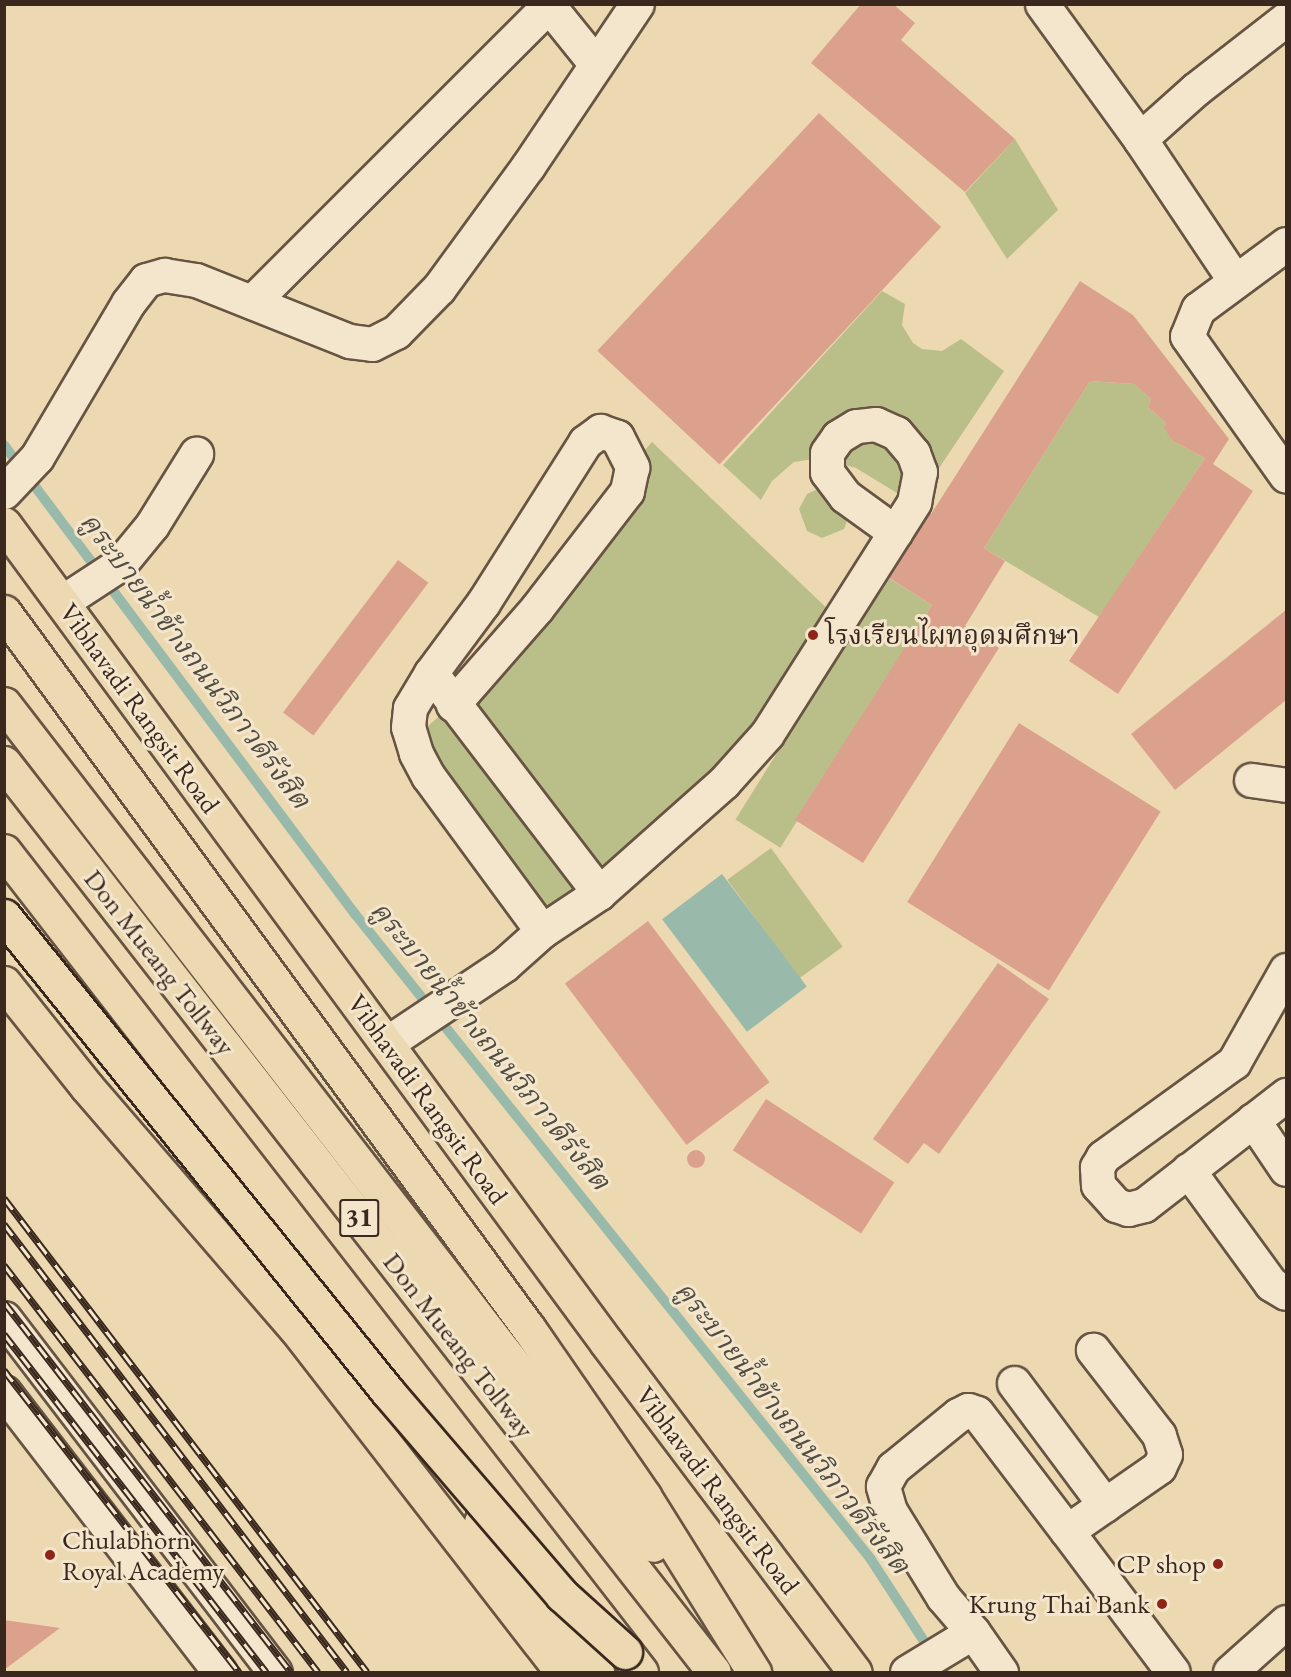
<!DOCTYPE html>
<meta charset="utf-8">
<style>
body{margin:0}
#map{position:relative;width:1291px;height:1677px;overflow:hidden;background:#edd9b1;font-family:"EB Garamond","Noto Serif Thai",serif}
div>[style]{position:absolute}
.green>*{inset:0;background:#babf8a;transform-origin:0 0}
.water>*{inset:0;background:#99baaa;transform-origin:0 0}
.stream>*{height:10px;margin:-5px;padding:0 5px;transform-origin:5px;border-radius:5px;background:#99baaa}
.building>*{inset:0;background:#dca18c;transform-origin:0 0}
.round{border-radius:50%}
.roads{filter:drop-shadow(2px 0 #675443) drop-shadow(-2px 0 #675443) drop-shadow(0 2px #675443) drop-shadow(0 -2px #675443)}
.minor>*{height:33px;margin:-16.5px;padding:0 16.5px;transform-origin:16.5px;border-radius:16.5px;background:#f3e6cc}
.major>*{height:33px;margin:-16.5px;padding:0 16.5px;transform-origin:16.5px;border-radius:16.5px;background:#edd9b1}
.highway>*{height:33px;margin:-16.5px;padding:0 16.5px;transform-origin:16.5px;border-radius:16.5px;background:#edd9b1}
.rail>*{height:7px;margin-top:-3.5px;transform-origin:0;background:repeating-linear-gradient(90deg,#f3e6cc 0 14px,#3a281e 0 28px);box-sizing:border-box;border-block:2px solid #3a281e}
.bridges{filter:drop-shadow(2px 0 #3a281e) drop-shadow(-2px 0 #3a281e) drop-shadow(0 2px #3a281e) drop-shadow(0 -2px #3a281e)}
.highway-bridge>*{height:33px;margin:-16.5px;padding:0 16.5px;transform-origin:16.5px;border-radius:16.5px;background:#edd9b1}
.dots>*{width:16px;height:16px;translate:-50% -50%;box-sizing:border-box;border:3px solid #f3e6cc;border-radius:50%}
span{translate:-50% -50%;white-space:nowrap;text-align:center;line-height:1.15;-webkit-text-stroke:6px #f3e6cc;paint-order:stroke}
.shield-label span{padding:2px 4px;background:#f3e6cc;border:2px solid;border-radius:4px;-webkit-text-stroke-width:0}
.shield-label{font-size:26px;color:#3a281e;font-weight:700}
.poi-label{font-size:27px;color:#3a281e}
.left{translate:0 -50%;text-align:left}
.right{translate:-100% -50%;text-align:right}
.street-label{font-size:27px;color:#3a281e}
.water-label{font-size:28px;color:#524c41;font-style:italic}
.frame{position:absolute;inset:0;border:6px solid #3a281e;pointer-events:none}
</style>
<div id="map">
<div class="green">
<div style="clip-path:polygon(1015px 139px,1058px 210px,1007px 259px,965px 193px)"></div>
<div style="clip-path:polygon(882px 291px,905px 304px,902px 325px,913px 343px,922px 349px,942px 351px,961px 339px,1004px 371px,915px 504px,856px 468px,820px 458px,794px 462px,772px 481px,761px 500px,723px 465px)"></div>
<div style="clip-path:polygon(1090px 381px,1134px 384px,1151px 399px,1148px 407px,1166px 423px,1173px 441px,1205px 458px,1099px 617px,984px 548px)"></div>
<div style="clip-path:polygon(652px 442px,832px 613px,705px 814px,550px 933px,400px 751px,472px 687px,627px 470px)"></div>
<div style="clip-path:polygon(822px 487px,850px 513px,844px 529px,822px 538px,807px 531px,799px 509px,807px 494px)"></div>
<div style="left:887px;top:577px;width:53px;height:286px;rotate:32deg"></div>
<div style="left:771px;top:848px;width:122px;height:54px;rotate:54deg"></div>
</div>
<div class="water">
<div style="left:722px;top:874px;width:141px;height:75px;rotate:53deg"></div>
</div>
<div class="stream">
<div style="left:4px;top:445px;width:586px;rotate:53.19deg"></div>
<div style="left:355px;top:914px;width:825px;rotate:51.35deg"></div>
<div style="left:870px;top:1558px;width:136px;rotate:57deg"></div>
</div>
<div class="building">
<div style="clip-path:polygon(861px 4px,893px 4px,915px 23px,901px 40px,1015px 139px,965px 192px,811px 63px)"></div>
<div style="left:819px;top:113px;width:167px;height:325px;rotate:43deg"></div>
<div style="clip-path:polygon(1080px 281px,1133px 315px,1229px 439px,1213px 464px,1253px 491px,1118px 694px,1069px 661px,1205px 458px,1173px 441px,1164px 428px,1166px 423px,1148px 407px,1151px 399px,1134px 384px,1090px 381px,984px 548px,1005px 561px,965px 626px,999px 648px,863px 863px,795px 820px,932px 605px,875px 569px,915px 504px,931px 514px)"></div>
<div style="left:398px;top:560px;width:38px;height:191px;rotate:37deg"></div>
<div style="clip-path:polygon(1286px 610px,1286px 700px,1175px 790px,1131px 734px)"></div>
<div style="left:1019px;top:723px;width:167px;height:211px;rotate:32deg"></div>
<div style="left:648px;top:921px;width:202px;height:104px;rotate:53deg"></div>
<div style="clip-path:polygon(998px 963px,1049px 999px,939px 1154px,924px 1143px,908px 1164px,873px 1139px)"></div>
<div style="left:766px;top:1099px;width:153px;height:61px;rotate:33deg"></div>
<div class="round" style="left:687px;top:1150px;width:18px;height:18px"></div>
<div style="clip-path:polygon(4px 1620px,60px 1628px,4px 1670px)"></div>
</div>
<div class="roads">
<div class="minor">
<div style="left:1042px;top:4px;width:167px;rotate:54deg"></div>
<div style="left:1140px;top:139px;width:171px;rotate:56.2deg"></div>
<div style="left:549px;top:6px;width:73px;rotate:51.1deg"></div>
<div style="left:1140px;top:139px;width:75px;rotate:-41.8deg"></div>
<div style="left:1196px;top:89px;width:114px;rotate:-37.9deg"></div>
<div style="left:1286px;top:244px;width:109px;rotate:143.5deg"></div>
<div style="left:1198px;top:309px;width:29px;rotate:112deg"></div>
<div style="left:1187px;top:336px;width:171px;rotate:54.7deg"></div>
<div style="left:252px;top:302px;width:421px;rotate:-45deg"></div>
<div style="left:4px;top:492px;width:48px;rotate:-46.7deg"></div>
<div style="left:37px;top:457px;width:179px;rotate:-59.4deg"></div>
<div style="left:128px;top:303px;width:29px;rotate:-52deg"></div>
<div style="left:146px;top:280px;width:19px;rotate:-16deg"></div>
<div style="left:164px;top:275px;width:32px;rotate:9deg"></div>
<div style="left:196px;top:280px;width:165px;rotate:21.7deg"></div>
<div style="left:349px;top:341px;width:23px;rotate:7deg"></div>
<div style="left:372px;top:344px;width:27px;rotate:-27deg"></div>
<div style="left:396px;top:332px;width:62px;rotate:-45.7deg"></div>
<div style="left:439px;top:288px;width:151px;rotate:-53.9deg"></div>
<div style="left:528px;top:166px;width:195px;rotate:-56.1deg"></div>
<div style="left:62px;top:602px;width:69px;rotate:-33.2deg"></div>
<div style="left:120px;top:564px;width:50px;rotate:-50.6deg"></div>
<div style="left:152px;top:525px;width:84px;rotate:-58.2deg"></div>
<div style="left:431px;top:673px;width:87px;rotate:-53.4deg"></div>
<div style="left:483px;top:603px;width:191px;rotate:-57.6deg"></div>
<div style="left:585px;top:442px;width:19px;rotate:-36deg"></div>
<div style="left:600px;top:431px;width:18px;rotate:19deg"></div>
<div style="left:617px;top:437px;width:34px;rotate:63deg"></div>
<div style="left:632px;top:467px;width:25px;rotate:102deg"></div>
<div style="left:627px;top:491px;width:148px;rotate:127.6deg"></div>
<div style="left:537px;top:608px;width:128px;rotate:131.2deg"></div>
<div style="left:1251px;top:780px;width:35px;rotate:8deg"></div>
<div style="left:542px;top:931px;width:192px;rotate:-126.3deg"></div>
<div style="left:428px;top:776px;width:26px;rotate:-118deg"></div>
<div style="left:416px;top:753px;width:27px;rotate:-107deg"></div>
<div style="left:408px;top:727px;width:19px;rotate:-84deg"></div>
<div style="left:410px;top:708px;width:41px;rotate:-59deg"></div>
<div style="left:431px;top:673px;width:277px;rotate:52.6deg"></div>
<div style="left:1286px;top:970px;width:106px;rotate:119.5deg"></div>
<div style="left:1234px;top:1062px;width:162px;rotate:144.1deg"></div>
<div style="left:1103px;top:1157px;width:12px;rotate:121deg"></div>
<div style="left:1097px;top:1167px;width:18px;rotate:87deg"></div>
<div style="left:1098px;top:1185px;width:27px;rotate:48deg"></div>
<div style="left:1116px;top:1205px;width:13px;rotate:18deg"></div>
<div style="left:1128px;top:1209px;width:16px;rotate:-14deg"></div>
<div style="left:1144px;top:1205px;width:180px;rotate:-37.8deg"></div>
<div style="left:387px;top:1043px;width:141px;rotate:-33.7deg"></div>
<div style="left:504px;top:965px;width:51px;rotate:-41.8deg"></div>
<div style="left:542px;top:931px;width:69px;rotate:-33.7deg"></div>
<div style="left:599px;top:893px;width:167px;rotate:-41.6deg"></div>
<div style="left:724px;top:782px;width:64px;rotate:-48.1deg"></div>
<div style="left:767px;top:734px;width:275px;rotate:-57.6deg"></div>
<div style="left:914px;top:502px;width:31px;rotate:-79deg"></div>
<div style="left:920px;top:472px;width:20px;rotate:-110deg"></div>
<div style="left:913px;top:453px;width:26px;rotate:-130deg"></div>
<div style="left:896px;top:433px;width:22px;rotate:-156deg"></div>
<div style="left:876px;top:424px;width:20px;rotate:174deg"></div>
<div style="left:856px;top:426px;width:21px;rotate:149deg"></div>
<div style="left:838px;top:437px;width:19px;rotate:125deg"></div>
<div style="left:827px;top:453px;width:19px;rotate:90deg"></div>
<div style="left:827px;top:472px;width:30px;rotate:53deg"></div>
<div style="left:845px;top:496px;width:62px;rotate:35.8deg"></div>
<div style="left:1253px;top:1120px;width:59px;rotate:56deg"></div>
<div style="left:1188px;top:1170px;width:141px;rotate:53.9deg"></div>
<div style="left:1271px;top:1284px;width:17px;rotate:31deg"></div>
<div style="left:4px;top:1318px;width:446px;rotate:52.6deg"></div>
<div style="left:1014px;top:1383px;width:152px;rotate:53.3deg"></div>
<div style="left:4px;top:1392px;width:354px;rotate:52.4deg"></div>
<div style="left:1067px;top:1531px;width:176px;rotate:53.1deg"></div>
<div style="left:973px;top:1632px;width:49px;rotate:55deg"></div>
<div style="left:907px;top:1672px;width:77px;rotate:-31.2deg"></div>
<div style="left:973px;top:1632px;width:46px;rotate:-130.6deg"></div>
<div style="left:943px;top:1597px;width:101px;rotate:-121.6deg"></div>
<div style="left:890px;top:1511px;width:26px;rotate:-106deg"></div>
<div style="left:883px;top:1486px;width:21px;rotate:-61deg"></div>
<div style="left:893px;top:1468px;width:84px;rotate:-39.2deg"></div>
<div style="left:958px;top:1415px;width:11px;rotate:-27deg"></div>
<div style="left:968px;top:1410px;width:9px;rotate:18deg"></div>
<div style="left:977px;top:1413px;width:148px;rotate:52.7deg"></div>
<div style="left:1067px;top:1531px;width:112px;rotate:-34.8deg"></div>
<div style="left:1159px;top:1467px;width:14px;rotate:-65deg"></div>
<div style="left:1165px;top:1454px;width:20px;rotate:-108deg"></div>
<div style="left:1159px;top:1435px;width:108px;rotate:-127.8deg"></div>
<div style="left:1230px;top:1672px;width:75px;rotate:-41.8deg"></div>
</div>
<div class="major">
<div style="left:4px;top:524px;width:1016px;rotate:53.65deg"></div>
<div style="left:606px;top:1342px;width:413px;rotate:53deg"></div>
<div style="left:4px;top:983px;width:133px;rotate:51.4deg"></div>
<div style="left:87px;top:1087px;width:320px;rotate:49.2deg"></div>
<div style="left:296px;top:1329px;width:434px;rotate:52.2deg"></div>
</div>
<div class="highway">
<div style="left:4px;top:612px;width:889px;rotate:53.79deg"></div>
<div style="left:529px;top:1329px;width:203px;rotate:55.4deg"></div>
<div style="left:644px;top:1496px;width:208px;rotate:58deg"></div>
<div style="left:4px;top:704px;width:1062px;rotate:52.34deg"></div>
<div style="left:4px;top:763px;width:1153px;rotate:52.01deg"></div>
<div style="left:4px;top:851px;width:1039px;rotate:52.19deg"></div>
<div style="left:481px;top:1522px;width:190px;rotate:52.3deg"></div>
</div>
</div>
<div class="rail">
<div style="left:4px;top:1198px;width:597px;rotate:52.55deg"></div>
<div style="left:4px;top:1224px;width:564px;rotate:52.56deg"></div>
<div style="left:4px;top:1265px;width:514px;rotate:52.35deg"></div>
<div style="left:4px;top:1302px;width:468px;rotate:52.2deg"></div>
<div style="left:4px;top:1334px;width:428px;rotate:52.2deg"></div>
<div style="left:4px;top:1370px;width:383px;rotate:52.1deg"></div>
</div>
<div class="bridges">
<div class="highway-bridge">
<div style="left:4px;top:916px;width:612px;rotate:51.11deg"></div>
<div style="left:388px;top:1392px;width:267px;rotate:49.4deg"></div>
<div style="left:562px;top:1595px;width:85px;rotate:42.1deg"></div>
</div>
</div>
<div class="dots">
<div style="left:813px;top:635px;background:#8f2418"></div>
<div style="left:50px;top:1555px;background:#8f2418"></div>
<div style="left:1218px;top:1564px;background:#8f2418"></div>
<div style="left:1162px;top:1604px;background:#8f2418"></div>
</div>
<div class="shield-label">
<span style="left:359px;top:1218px">31</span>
</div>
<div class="poi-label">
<span class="left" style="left:825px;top:635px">โรงเรียนไผทอุดมศึกษา</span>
<span class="left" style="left:62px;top:1555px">Chulabhorn<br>Royal Academy</span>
<span class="right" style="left:1206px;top:1564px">CP shop</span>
<span class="right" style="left:1150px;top:1604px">Krung Thai Bank</span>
</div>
<div class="street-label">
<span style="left:140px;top:708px;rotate:54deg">Vibhavadi Rangsit Road</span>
<span style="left:160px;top:962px;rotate:52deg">Don Mueang Tollway</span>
<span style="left:428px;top:1099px;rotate:54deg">Vibhavadi Rangsit Road</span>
<span style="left:459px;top:1345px;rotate:52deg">Don Mueang Tollway</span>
<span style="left:718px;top:1490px;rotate:53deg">Vibhavadi Rangsit Road</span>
</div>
<div class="water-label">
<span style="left:196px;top:660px;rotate:53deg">คูระบายน้ำข้างถนนวิภาวดีรังสิต</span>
<span style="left:491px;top:1045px;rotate:51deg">คูระบายน้ำข้างถนนวิภาวดีรังสิต</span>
<span style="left:793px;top:1427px;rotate:52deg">คูระบายน้ำข้างถนนวิภาวดีรังสิต</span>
</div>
<div class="frame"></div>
</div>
